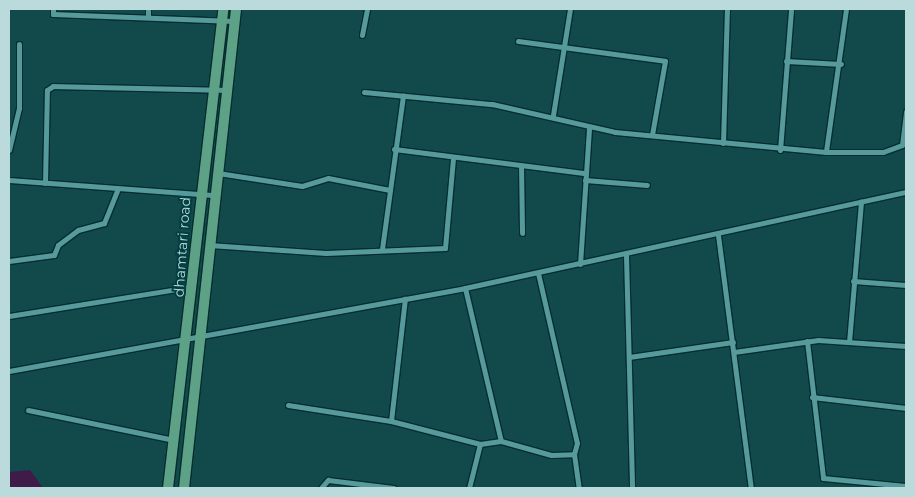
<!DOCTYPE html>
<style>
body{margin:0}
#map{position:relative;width:915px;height:497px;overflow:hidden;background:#12494b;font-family:Montserrat,sans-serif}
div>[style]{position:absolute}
.water>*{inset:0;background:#3e1b49}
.roads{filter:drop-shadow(1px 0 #072d2e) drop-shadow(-1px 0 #072d2e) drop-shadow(0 1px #072d2e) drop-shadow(0 -1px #072d2e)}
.street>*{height:5px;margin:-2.5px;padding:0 2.5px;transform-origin:2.5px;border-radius:2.5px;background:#569a9c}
.secondary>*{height:10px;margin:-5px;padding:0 5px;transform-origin:5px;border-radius:5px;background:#5da186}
span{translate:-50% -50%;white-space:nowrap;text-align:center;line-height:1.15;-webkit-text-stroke:4px #033f40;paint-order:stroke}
.street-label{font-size:14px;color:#badadb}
.frame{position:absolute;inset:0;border:10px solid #badadb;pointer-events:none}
</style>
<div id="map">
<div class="water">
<div style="clip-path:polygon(30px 470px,43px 488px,9px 488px,9px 472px)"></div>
</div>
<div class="roads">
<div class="street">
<div style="left:53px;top:9px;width:5px;rotate:90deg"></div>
<div style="left:53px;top:14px;width:181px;rotate:2.2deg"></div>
<div style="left:846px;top:9px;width:144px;rotate:98deg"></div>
<div style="left:826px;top:152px;width:57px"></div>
<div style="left:883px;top:152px;width:20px;rotate:-20deg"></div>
<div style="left:902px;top:145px;width:34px;rotate:-83deg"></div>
<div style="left:148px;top:17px;width:8px;rotate:-90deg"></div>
<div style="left:362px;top:35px;width:26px;rotate:-79deg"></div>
<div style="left:518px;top:41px;width:148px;rotate:7.7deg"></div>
<div style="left:665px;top:61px;width:75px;rotate:100deg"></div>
<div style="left:786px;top:61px;width:55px;rotate:3.1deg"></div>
<div style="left:364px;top:92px;width:129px;rotate:5.4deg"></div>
<div style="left:492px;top:104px;width:126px;rotate:12.8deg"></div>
<div style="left:615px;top:132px;width:212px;rotate:5.4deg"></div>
<div style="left:553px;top:115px;width:107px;rotate:-80.9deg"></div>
<div style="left:723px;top:143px;width:134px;rotate:-88.3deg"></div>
<div style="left:394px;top:149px;width:193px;rotate:7.2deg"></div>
<div style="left:9px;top:150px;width:43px;rotate:-76.6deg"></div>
<div style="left:19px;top:108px;width:64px;rotate:-90deg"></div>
<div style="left:780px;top:150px;width:141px;rotate:-85.5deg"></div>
<div style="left:521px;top:166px;width:67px;rotate:89.1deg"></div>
<div style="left:218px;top:173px;width:85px;rotate:8.8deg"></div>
<div style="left:302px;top:186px;width:27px;rotate:-17deg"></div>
<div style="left:328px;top:178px;width:63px;rotate:11deg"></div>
<div style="left:9px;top:180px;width:207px;rotate:4.2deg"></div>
<div style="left:585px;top:180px;width:62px;rotate:4.6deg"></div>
<div style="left:45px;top:183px;width:93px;rotate:-88.8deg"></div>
<div style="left:47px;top:90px;width:7px;rotate:-34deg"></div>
<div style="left:53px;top:86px;width:174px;rotate:1.3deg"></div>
<div style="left:718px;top:235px;width:255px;rotate:82.6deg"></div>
<div style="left:209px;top:245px;width:117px;rotate:3.9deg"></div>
<div style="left:326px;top:253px;width:119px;rotate:-2.4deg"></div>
<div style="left:445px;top:248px;width:89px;rotate:-84.9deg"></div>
<div style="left:382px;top:249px;width:155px;rotate:-82.2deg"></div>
<div style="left:626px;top:255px;width:233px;rotate:88.5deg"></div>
<div style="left:9px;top:261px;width:45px;rotate:-7.6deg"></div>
<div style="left:54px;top:255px;width:11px;rotate:-68deg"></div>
<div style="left:58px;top:245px;width:25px;rotate:-37deg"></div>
<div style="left:78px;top:230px;width:27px;rotate:-15deg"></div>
<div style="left:104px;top:223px;width:35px;rotate:-68deg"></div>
<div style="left:580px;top:264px;width:137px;rotate:-86.2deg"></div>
<div style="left:538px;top:273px;width:174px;rotate:77.1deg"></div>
<div style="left:577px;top:443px;width:11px;rotate:105deg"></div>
<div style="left:853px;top:281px;width:53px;rotate:4.3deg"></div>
<div style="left:465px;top:288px;width:157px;rotate:76.8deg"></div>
<div style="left:9px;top:316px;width:184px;rotate:-9.1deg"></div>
<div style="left:807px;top:341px;width:138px;rotate:83.3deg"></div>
<div style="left:823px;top:478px;width:83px;rotate:5.5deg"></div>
<div style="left:849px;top:342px;width:141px;rotate:-85.1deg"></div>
<div style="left:734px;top:352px;width:85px;rotate:-8.1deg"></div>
<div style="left:818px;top:340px;width:88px;rotate:3.9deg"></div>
<div style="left:629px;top:357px;width:105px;rotate:-8.2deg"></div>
<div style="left:9px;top:371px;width:463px;rotate:-10.3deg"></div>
<div style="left:465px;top:288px;width:451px;rotate:-12.3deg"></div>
<div style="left:812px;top:397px;width:95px;rotate:6.7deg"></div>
<div style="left:288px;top:405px;width:104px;rotate:8.8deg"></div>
<div style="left:391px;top:421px;width:92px;rotate:14.5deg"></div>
<div style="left:480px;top:444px;width:21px;rotate:-8deg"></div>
<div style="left:501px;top:441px;width:52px;rotate:15.6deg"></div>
<div style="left:551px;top:455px;width:23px;rotate:-2deg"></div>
<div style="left:574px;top:454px;width:34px;rotate:82deg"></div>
<div style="left:28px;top:410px;width:149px;rotate:11.6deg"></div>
<div style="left:391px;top:421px;width:123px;rotate:-83.5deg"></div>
<div style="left:321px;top:488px;width:11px;rotate:-49deg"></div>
<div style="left:328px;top:480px;width:66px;rotate:6.9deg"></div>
<div style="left:469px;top:488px;width:45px;rotate:-76deg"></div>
</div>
<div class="secondary">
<div style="left:168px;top:488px;width:482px;rotate:-83.4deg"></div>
<div style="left:184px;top:488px;width:482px;rotate:-83.8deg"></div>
</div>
</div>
<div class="street-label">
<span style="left:182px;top:247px;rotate:-86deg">dhamtari road</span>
</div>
<div class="frame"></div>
</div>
